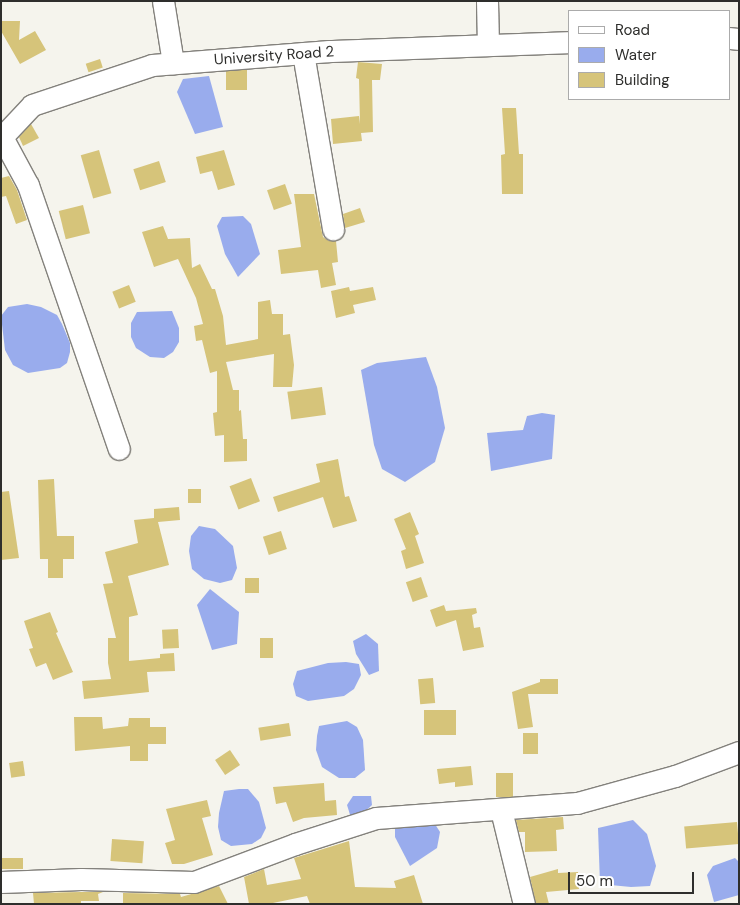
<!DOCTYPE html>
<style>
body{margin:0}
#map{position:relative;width:740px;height:905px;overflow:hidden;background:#f5f4ed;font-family:"DM Sans",sans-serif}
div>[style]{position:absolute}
.water>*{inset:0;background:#99aced}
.building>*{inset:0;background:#d6c47a;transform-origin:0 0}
.roads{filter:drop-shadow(1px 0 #83817c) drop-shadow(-1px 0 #83817c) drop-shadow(0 1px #83817c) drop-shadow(0 -1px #83817c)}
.minor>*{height:21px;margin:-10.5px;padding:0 10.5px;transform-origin:10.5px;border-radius:10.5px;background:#fff}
span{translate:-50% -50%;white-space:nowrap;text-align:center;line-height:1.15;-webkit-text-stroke:4px #fff;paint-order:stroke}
.street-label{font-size:15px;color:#2e2e2c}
.frame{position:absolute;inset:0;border:2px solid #2e2e2c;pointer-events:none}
.legend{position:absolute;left:568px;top:10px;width:162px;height:90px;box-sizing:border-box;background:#fff;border:1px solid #ababab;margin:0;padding:6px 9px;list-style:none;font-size:15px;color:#2e2e2c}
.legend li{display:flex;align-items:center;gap:10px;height:25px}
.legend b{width:25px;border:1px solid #ababab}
.scale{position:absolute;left:568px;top:872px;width:126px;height:22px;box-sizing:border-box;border:2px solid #2e2e2c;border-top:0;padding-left:6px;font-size:15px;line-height:18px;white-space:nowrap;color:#2e2e2c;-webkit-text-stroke:4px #fff;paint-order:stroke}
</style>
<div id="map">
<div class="water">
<div style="clip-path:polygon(209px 76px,223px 127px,195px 134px,177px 92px,183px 79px)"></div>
<div style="clip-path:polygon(243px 216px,251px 224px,260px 254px,238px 277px,225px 254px,217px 226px,222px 217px)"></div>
<div style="clip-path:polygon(27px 304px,41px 307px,57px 315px,62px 324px,70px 343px,70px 352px,67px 363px,60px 368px,28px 373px,13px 365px,5px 350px,1px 316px,8px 307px)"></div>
<div style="clip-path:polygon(172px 311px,179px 328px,179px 342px,173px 352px,164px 358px,150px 357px,136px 348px,131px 337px,131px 323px,137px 312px)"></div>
<div style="clip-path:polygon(426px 357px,437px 387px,445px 428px,435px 462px,405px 482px,382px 469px,374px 445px,361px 370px,377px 363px)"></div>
<div style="clip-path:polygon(542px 413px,555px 415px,552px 459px,491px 471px,487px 433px,523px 430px,527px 416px)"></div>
<div style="clip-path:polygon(199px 526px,215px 529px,233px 546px,237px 568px,232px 580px,220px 583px,204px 579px,192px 569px,189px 551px,191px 536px)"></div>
<div style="clip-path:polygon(210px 589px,239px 612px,237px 644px,212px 650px,197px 605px)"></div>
<div style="clip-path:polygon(366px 634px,378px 644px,379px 671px,369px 675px,356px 654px,353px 641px)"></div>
<div style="clip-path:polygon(346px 662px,359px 664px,361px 675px,354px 689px,344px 696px,308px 701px,296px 696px,293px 684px,297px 671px,328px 663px)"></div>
<div style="clip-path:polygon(347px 721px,357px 727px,363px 740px,365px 770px,355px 778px,339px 778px,322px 767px,316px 750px,317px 736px,319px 726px)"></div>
<div style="clip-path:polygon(239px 789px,248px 789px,259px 802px,266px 828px,261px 838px,252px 844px,231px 846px,221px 840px,218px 827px,219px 813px,224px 791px)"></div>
<div style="clip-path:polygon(353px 796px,371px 796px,372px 805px,358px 818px,351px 818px,347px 805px)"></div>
<div style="clip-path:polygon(633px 820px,647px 834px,656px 866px,650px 886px,631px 887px,600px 884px,598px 828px)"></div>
<div style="clip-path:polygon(433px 821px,440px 832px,437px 848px,410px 866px,395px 837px,395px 825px)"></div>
<div style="clip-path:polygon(735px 858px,739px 862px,739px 895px,714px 902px,707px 875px,713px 866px)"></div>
</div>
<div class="building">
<div style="clip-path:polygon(1px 21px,20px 21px,19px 40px,35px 31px,46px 50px,20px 64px,1px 31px)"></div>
<div style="left:100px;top:59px;width:9px;height:15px;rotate:72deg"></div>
<div style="clip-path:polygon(358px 62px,382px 64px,380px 80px,372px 80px,373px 132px,361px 133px,362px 141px,333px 144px,331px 119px,359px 116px,360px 124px,359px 79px,356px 78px)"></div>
<div style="left:247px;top:70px;width:20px;height:21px;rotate:90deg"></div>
<div style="clip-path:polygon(502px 108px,516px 108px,519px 154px,523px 154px,523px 194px,502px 194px,501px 155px,505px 154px)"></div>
<div style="clip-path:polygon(31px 124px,39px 138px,23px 146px,19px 137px)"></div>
<div style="left:99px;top:150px;width:45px;height:19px;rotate:74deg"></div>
<div style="clip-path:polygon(224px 150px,235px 185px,218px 190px,212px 171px,200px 174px,196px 157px)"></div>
<div style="left:159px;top:161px;width:22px;height:27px;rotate:72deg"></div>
<div style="clip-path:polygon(9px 176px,17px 190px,27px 220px,16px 224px,6px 196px,1px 197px,1px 178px)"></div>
<div style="left:285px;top:184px;width:21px;height:19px;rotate:71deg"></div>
<div style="clip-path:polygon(294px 194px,314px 194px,323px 237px,329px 241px,336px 241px,338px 262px,332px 263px,336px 285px,321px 288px,318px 270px,281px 274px,278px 250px,301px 247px)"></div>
<div style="left:83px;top:205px;width:29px;height:25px;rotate:76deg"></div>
<div style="clip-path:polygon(360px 208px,365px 222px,345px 228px,343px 214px)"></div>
<div style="clip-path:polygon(163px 226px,168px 239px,190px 238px,192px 268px,200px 264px,212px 289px,215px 289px,223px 316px,226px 345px,258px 339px,258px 302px,270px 300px,272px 314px,283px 314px,283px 335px,290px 334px,294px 365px,292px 387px,273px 387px,274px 354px,226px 362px,233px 390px,239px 390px,239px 411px,241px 410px,243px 439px,247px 439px,247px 461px,224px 462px,224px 435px,215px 436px,213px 413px,217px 412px,217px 371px,210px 373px,202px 340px,196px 341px,194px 326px,203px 324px,196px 298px,178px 259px,154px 267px,142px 232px)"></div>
<div style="left:129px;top:285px;width:18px;height:18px;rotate:68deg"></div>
<div style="clip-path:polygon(349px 287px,350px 291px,373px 287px,376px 300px,353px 305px,355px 313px,336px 318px,331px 291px)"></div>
<div style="left:322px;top:387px;width:28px;height:35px;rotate:82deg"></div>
<div style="clip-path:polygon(338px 459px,345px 497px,349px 496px,357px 521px,333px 528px,323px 497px,278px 512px,273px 497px,320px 482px,316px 464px)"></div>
<div style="left:251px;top:478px;width:25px;height:23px;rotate:69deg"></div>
<div style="clip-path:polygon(54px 479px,57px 536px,74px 536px,74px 559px,63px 559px,63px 578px,48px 578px,48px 559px,40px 559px,38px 480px)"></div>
<div style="left:188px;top:489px;width:13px;height:14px"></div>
<div style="clip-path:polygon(9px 491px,19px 558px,1px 560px,1px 492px)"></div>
<div style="clip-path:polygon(179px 507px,180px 520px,158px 522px,169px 565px,128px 576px,138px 615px,129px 617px,129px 661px,160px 658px,160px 654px,174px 653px,175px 671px,147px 672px,149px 692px,84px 699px,82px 681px,111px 679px,108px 663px,108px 638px,116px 638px,103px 584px,113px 583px,105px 552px,138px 543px,134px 520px,154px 518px,154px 509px)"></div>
<div style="clip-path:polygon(410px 512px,419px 534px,415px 536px,424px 563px,406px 569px,401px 551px,406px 549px,394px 519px)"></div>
<div style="left:281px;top:531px;width:19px;height:19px;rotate:72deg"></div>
<div style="left:421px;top:577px;width:21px;height:16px;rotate:71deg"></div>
<div style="left:245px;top:578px;width:14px;height:15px"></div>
<div style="clip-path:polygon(444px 605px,446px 611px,476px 608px,477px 613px,472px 615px,474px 628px,480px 627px,484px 647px,463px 651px,456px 620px,436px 627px,430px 610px)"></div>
<div style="clip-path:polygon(50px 612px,58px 632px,56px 633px,73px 672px,53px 680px,46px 663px,36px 667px,29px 649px,33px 648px,24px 621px)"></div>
<div style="left:178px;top:629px;width:19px;height:16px;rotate:87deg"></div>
<div style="left:260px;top:638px;width:13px;height:20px"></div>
<div style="left:433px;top:678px;width:25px;height:15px;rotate:85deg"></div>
<div style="clip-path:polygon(540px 679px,558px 679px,558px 694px,528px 694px,533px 727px,518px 729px,512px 692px,540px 682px)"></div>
<div style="left:424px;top:710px;width:32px;height:25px"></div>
<div style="clip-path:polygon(74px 717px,102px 717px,103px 729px,128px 726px,129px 718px,150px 718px,150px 727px,166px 727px,166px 744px,148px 744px,148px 761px,130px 761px,130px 746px,75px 751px)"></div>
<div style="left:289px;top:723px;width:13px;height:31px;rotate:81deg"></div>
<div style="left:523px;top:733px;width:15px;height:21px"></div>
<div style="left:230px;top:750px;width:18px;height:18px;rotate:56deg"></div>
<div style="left:23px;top:761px;width:15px;height:14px;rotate:82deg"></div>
<div style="clip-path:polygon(471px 766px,473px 785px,455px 787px,455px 782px,439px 784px,437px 769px)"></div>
<div style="left:496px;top:773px;width:17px;height:24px"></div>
<div style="clip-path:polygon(324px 783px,325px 801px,336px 800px,337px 815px,304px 818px,293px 822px,286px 802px,276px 804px,273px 787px)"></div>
<div style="clip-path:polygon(207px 800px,211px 816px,202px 818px,213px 855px,184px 864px,172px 864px,165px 843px,175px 840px,166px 809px)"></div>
<div style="clip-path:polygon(563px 817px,564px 829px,556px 830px,557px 851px,525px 852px,525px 832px,519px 832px,516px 820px)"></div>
<div style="left:737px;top:822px;width:22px;height:53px;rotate:85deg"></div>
<div style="left:112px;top:839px;width:32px;height:22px;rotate:4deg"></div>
<div style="clip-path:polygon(349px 841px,355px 887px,396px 888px,394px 881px,414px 875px,423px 904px,310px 904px,307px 896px,268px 904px,249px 904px,244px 877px,264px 869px,267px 885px,301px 879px,294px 858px)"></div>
<div style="left:1px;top:858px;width:22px;height:11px"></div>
<div style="clip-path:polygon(558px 869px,558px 873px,578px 872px,579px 889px,546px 892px,549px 904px,536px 904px,530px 877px)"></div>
<div style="clip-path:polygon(219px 886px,228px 904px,123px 904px,123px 893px,180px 894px,181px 897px)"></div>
<div style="clip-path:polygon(81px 892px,103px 892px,98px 894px,99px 901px,81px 901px,81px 904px,34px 904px,33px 893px)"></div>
</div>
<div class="roads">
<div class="minor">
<div style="left:163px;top:1px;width:63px;rotate:80.8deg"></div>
<div style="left:487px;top:1px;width:44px;rotate:88.7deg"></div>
<div style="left:729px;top:38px;width:10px;rotate:6deg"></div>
<div style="left:303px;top:53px;width:179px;rotate:80.3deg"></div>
<div style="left:2px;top:137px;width:55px;rotate:61.6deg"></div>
<div style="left:28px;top:185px;width:279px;rotate:71deg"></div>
<div style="left:1px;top:138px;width:45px;rotate:-46.8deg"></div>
<div style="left:32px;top:105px;width:126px;rotate:-18.4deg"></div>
<div style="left:152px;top:65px;width:178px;rotate:-4.5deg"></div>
<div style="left:329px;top:51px;width:240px;rotate:-2.1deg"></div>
<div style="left:501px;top:810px;width:97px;rotate:76.3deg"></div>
<div style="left:1px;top:882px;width:80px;rotate:-2.1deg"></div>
<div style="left:81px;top:879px;width:113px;rotate:1.5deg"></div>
<div style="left:194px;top:882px;width:108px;rotate:-20.6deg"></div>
<div style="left:295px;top:844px;width:85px;rotate:-17.8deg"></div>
<div style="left:376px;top:818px;width:202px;rotate:-4.3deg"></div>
<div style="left:577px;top:803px;width:102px;rotate:-15.4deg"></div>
<div style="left:675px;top:776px;width:68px;rotate:-20.6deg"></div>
</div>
</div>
<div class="street-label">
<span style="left:274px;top:56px;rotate:-4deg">University Road 2</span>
</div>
<div class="frame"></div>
<ul class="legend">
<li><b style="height:6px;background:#fff"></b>Road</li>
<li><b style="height:14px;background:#99aced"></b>Water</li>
<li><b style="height:14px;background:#d6c47a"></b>Building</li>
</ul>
<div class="scale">50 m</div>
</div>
